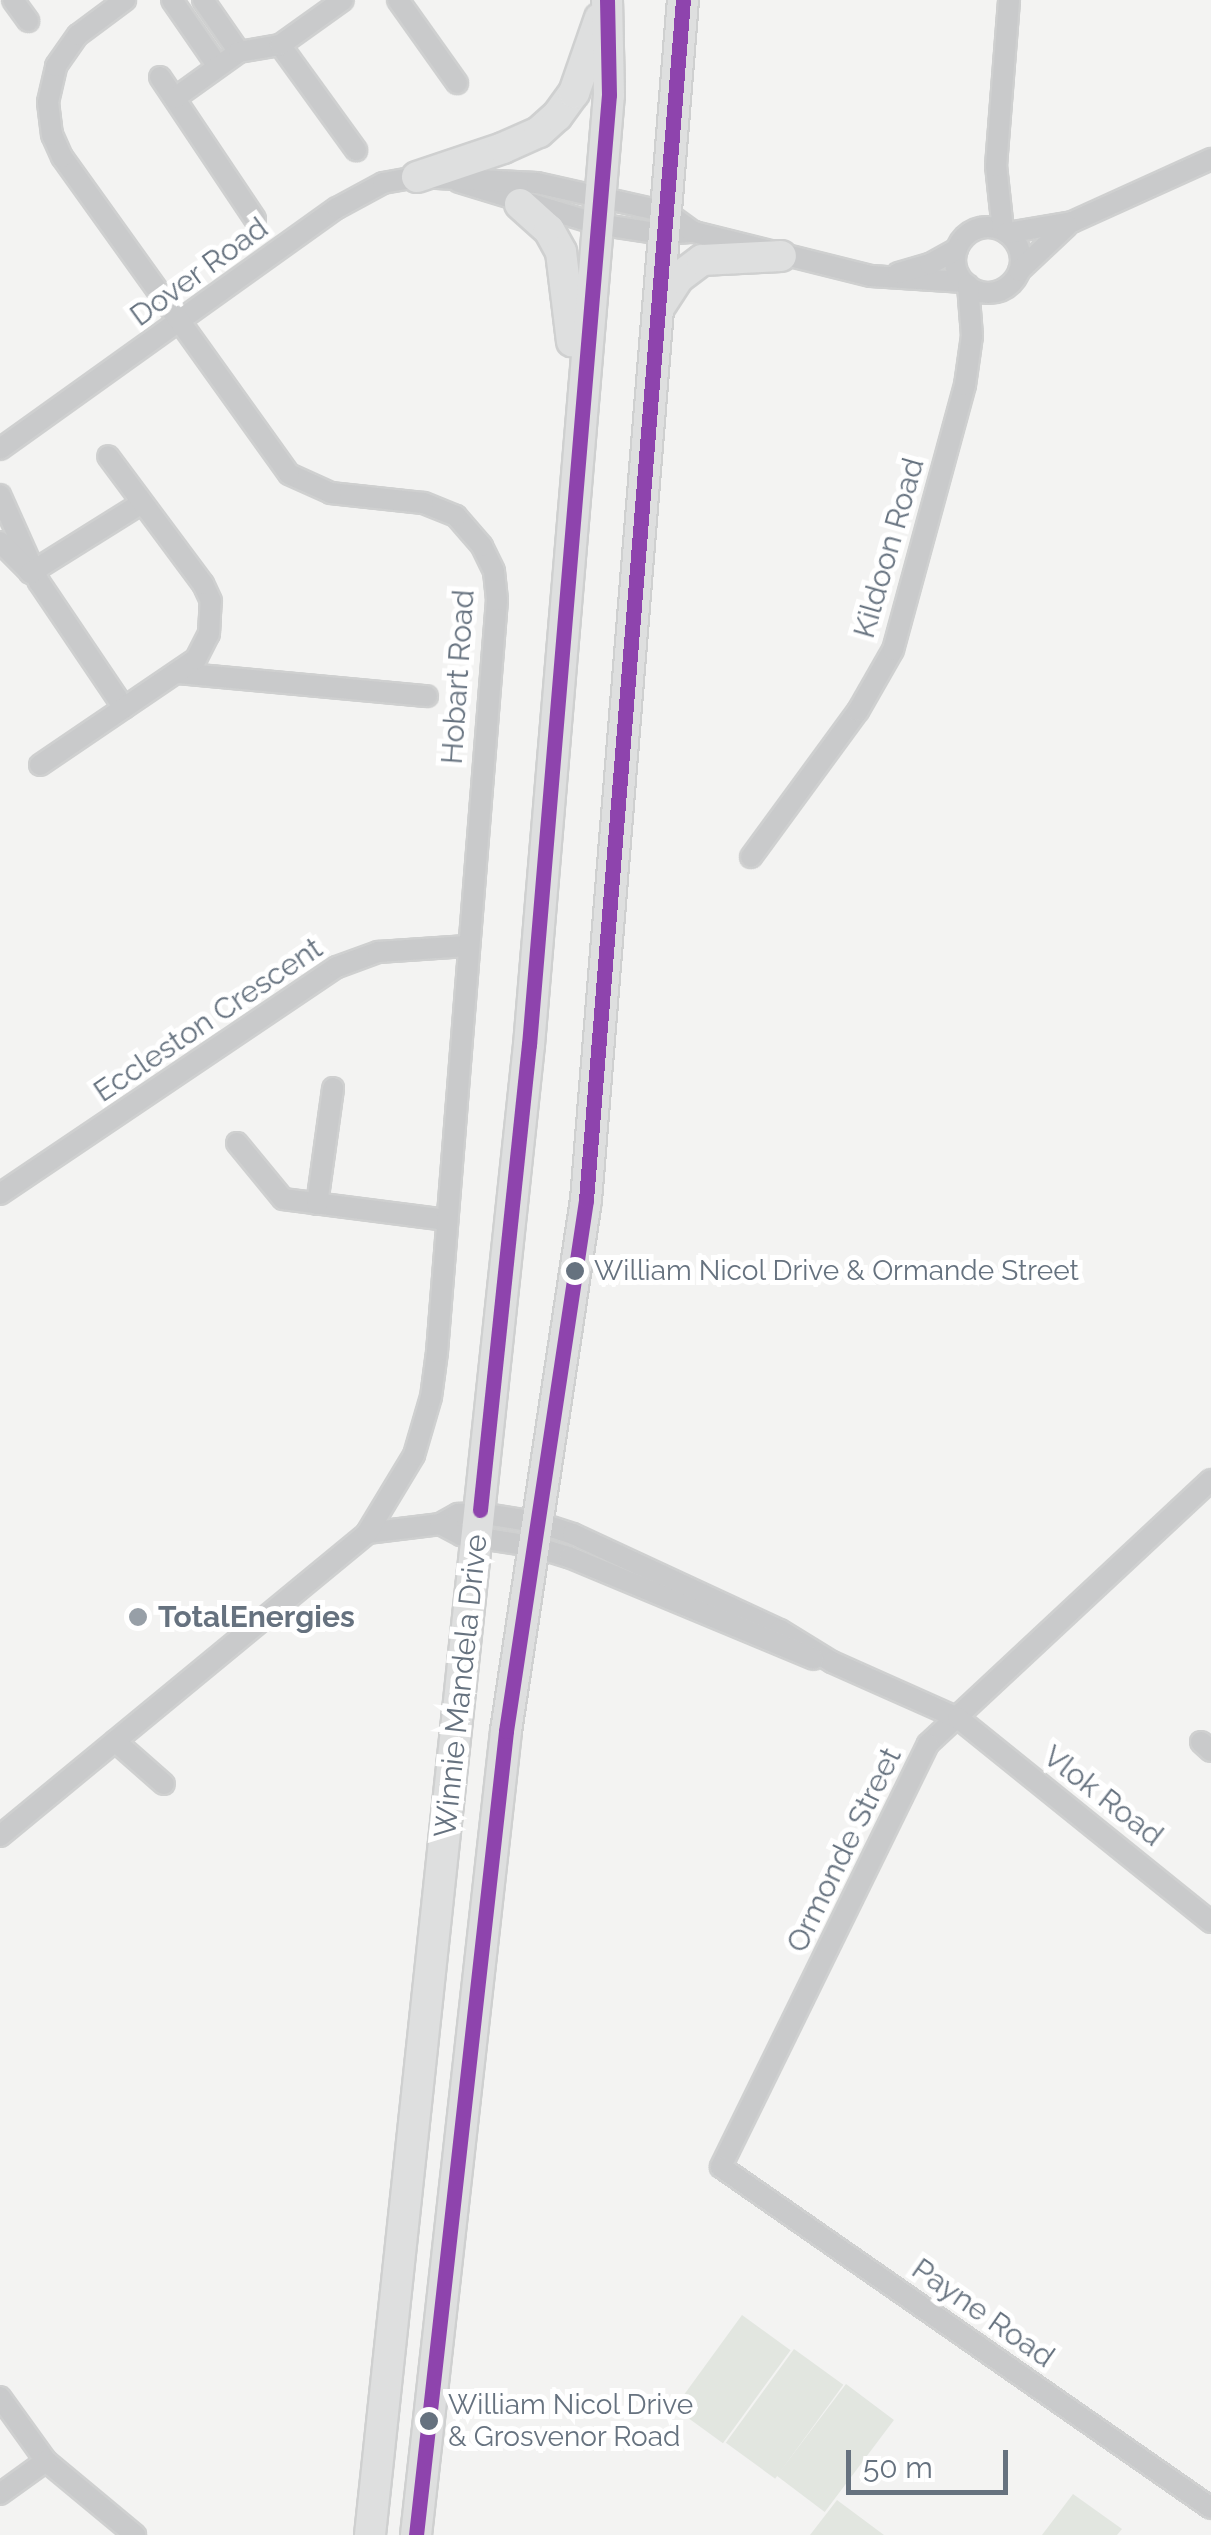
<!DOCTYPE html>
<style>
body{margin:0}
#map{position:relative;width:1211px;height:2535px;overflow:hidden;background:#f3f3f2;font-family:Raleway,sans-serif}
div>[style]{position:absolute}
.green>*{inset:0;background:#e2e6e0;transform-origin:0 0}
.roads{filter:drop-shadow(2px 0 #cfd0d0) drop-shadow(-2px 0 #cfd0d0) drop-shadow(0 2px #cfd0d0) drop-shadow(0 -2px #cfd0d0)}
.minor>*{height:20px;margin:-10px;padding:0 10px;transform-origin:10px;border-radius:10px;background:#c9cacb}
.minor>.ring{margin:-10px;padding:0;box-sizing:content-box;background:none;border:20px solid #c9cacb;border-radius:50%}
.primary>*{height:30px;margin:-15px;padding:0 15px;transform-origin:15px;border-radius:15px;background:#dedfdf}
.bus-1>*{height:15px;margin:-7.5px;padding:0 7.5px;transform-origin:7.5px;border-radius:7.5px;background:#8e44ad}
.dots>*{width:28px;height:28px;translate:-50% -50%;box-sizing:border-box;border:5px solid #fff;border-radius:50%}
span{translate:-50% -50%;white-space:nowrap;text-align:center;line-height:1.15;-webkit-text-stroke:10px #fff;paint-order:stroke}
.bus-label{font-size:28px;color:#66727f}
.left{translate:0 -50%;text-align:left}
.street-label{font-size:30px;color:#66727f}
.poi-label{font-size:30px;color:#66727f;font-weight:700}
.scale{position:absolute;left:846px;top:2450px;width:162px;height:45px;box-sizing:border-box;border:5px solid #66727f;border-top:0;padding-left:12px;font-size:30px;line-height:35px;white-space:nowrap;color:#66727f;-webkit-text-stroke:8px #fff;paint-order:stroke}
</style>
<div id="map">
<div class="green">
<div style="left:742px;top:2315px;width:60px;height:115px;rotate:36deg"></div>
<div style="left:794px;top:2349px;width:61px;height:116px;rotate:36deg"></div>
<div style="left:846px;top:2384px;width:60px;height:115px;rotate:37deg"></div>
<div style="clip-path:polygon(1073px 2494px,1122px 2529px,1117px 2535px,1042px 2535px)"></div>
<div style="clip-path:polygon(837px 2500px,884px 2535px,810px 2535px)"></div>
</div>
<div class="roads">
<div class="minor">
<div style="left:13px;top:0;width:26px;rotate:54deg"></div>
<div style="left:172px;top:0;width:79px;rotate:55.3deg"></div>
<div style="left:203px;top:0;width:63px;rotate:55.3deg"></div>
<div style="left:398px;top:0;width:102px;rotate:54.6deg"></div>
<div style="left:280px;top:45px;width:130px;rotate:54.1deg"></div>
<div style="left:160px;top:77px;width:171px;rotate:56.2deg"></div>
<div style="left:175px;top:98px;width:79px;rotate:-35.7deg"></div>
<div style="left:239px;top:52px;width:42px;rotate:-9.7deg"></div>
<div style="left:280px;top:45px;width:77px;rotate:-35.5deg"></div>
<div style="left:459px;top:182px;width:144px;rotate:16.9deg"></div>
<div style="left:597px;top:224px;width:67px;rotate:8.6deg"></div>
<div style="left:663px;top:234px;width:31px;rotate:-4deg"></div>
<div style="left:694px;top:232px;width:182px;rotate:14deg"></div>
<div style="left:871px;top:276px;width:93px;rotate:3.7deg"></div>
<div class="ring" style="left:955px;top:227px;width:46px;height:46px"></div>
<div style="left:1003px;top:230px;width:64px;rotate:-96.2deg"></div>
<div style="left:996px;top:166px;width:167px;rotate:-85.5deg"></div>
<div style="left:1007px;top:233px;width:66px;rotate:-9.6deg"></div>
<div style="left:1072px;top:222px;width:153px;rotate:-24.4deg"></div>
<div style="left:1019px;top:271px;width:66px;rotate:-43.2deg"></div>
<div style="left:898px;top:273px;width:33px;rotate:-16deg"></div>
<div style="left:930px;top:264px;width:31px;rotate:-29deg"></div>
<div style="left:0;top:449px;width:414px;rotate:-35.6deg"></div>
<div style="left:337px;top:208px;width:52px;rotate:-28.5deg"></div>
<div style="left:383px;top:183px;width:35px;rotate:-10deg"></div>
<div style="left:417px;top:177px;width:120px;rotate:2.9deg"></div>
<div style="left:537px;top:183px;width:132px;rotate:12.7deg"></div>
<div style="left:666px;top:212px;width:34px;rotate:36deg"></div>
<div style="left:0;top:495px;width:95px;rotate:65.9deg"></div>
<div style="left:39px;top:582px;width:152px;rotate:56deg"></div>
<div style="left:0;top:542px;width:44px;rotate:45deg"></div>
<div style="left:30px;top:573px;width:132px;rotate:-32deg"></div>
<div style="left:177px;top:673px;width:251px;rotate:5.3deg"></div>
<div style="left:40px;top:765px;width:189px;rotate:-34.2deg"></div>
<div style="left:196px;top:659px;width:28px;rotate:-63deg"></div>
<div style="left:209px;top:634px;width:33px;rotate:-87deg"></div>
<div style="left:211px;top:601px;width:19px;rotate:-115deg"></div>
<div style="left:203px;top:584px;width:159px;rotate:-126.6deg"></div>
<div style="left:751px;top:857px;width:181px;rotate:-53.8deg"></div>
<div style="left:858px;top:711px;width:70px;rotate:-60.2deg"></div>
<div style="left:893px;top:650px;width:275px;rotate:-74.8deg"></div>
<div style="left:965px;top:385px;width:49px;rotate:-81.9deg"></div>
<div style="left:972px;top:336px;width:51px;rotate:-94.5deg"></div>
<div style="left:237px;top:1143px;width:72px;rotate:50.6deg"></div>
<div style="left:283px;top:1199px;width:165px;rotate:7.3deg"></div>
<div style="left:0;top:1194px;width:406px;rotate:-34deg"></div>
<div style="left:337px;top:967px;width:44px;rotate:-20.1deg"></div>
<div style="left:378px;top:952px;width:89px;rotate:-3.9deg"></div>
<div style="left:317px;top:1204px;width:117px;rotate:-82.1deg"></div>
<div style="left:1211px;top:1480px;width:387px;rotate:137deg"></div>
<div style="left:928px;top:1744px;width:471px;rotate:116.1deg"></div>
<div style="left:721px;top:2167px;width:597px;rotate:34.83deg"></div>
<div style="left:440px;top:1524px;width:21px;rotate:-29deg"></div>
<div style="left:458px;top:1514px;width:21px;rotate:-3deg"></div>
<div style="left:479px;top:1513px;width:58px;rotate:9deg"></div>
<div style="left:536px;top:1522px;width:39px;rotate:18deg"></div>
<div style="left:573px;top:1534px;width:228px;rotate:24.9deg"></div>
<div style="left:780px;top:1630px;width:61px;rotate:31.6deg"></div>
<div style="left:832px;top:1662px;width:138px;rotate:24deg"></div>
<div style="left:958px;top:1718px;width:325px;rotate:38.9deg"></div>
<div style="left:367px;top:1533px;width:74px;rotate:-7deg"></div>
<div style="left:440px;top:1524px;width:24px;rotate:28deg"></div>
<div style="left:461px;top:1535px;width:72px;rotate:8.8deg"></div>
<div style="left:532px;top:1546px;width:39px;rotate:17deg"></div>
<div style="left:569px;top:1557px;width:265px;rotate:22.6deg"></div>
<div style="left:115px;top:1741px;width:65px;rotate:41.3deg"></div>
<div style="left:1201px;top:1742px;width:13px;rotate:42deg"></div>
<div style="left:0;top:1836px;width:476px;rotate:-39.5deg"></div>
<div style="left:367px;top:1533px;width:91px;rotate:-58.9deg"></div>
<div style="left:414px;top:1455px;width:60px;rotate:-73.7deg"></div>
<div style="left:431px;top:1397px;width:45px;rotate:-82.4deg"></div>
<div style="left:437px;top:1352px;width:754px;rotate:-85.44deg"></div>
<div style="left:497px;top:600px;width:29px;rotate:-96deg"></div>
<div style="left:494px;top:571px;width:28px;rotate:-116deg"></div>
<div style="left:482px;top:546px;width:40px;rotate:-131deg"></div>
<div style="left:456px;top:516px;width:35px;rotate:-158deg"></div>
<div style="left:423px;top:503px;width:93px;rotate:-173.8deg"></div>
<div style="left:331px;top:493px;width:46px;rotate:-155.7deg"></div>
<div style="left:289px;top:474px;width:390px;rotate:-125.6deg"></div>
<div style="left:62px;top:157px;width:24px;rotate:-114deg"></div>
<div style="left:52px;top:135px;width:33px;rotate:-97deg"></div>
<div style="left:48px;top:102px;width:37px;rotate:-77deg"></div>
<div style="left:56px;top:66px;width:38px;rotate:-55deg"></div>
<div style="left:78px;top:35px;width:59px;rotate:-36.7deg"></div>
<div style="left:0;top:2397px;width:79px;rotate:54.3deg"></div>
<div style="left:46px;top:2461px;width:116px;rotate:39.7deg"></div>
<div style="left:0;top:2494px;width:57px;rotate:-35.7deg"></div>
</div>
<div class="primary">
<div style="left:417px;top:177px;width:91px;rotate:-18.6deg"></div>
<div style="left:503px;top:148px;width:39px;rotate:-24deg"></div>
<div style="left:539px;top:132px;width:24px;rotate:-42deg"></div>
<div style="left:557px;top:116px;width:29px;rotate:-54deg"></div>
<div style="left:574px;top:93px;width:79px;rotate:-70.9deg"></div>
<div style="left:520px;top:204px;width:39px;rotate:42deg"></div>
<div style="left:549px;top:230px;width:25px;rotate:61deg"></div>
<div style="left:561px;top:252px;width:90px;rotate:83deg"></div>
<div style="left:658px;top:309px;width:37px;rotate:-57deg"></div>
<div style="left:678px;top:278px;width:30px;rotate:-37deg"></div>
<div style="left:702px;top:260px;width:79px;rotate:-2.9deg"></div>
<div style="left:370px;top:2535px;width:1498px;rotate:-83.91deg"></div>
<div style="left:529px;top:1045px;width:953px;rotate:-85.19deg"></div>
<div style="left:609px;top:95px;width:95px;rotate:-91.2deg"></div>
<div style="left:416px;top:2535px;width:809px;rotate:-83.61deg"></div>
<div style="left:506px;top:1731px;width:537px;rotate:-81.43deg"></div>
<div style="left:586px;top:1200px;width:1204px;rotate:-85.38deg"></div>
</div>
</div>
<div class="bus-1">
<div style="left:480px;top:1510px;width:468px;rotate:-84deg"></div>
<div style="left:529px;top:1045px;width:953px;rotate:-85.19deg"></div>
<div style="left:609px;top:95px;width:95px;rotate:-91.2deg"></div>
<div style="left:416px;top:2535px;width:809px;rotate:-83.61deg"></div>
<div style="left:506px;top:1731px;width:537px;rotate:-81.43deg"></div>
<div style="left:586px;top:1200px;width:1204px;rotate:-85.38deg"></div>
</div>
<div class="dots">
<div style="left:575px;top:1271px;background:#66727f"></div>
<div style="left:138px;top:1617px;background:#979fa7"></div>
<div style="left:429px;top:2421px;background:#66727f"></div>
</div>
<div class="bus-label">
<span class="left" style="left:594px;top:1271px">William Nicol Drive &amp; Ormande Street</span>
<span class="left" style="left:448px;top:2421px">William Nicol Drive<br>&amp; Grosvenor Road</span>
</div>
<div class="street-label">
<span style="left:199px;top:272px;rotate:-36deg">Dover Road</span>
<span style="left:889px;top:548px;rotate:-74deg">Kildoon Road</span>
<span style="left:458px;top:677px;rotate:-86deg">Hobart Road</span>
<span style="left:208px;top:1020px;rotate:-34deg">Eccleston Crescent</span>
<span style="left:461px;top:1686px;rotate:-84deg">Winnie Mandela Drive</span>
<span style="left:1103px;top:1796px;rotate:38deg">Vlok Road</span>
<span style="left:844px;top:1850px;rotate:-64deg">Ormonde Street</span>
<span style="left:983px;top:2313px;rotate:35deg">Payne Road</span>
</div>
<div class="poi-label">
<span class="left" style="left:158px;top:1617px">TotalEnergies</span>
</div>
<div class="scale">50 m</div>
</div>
